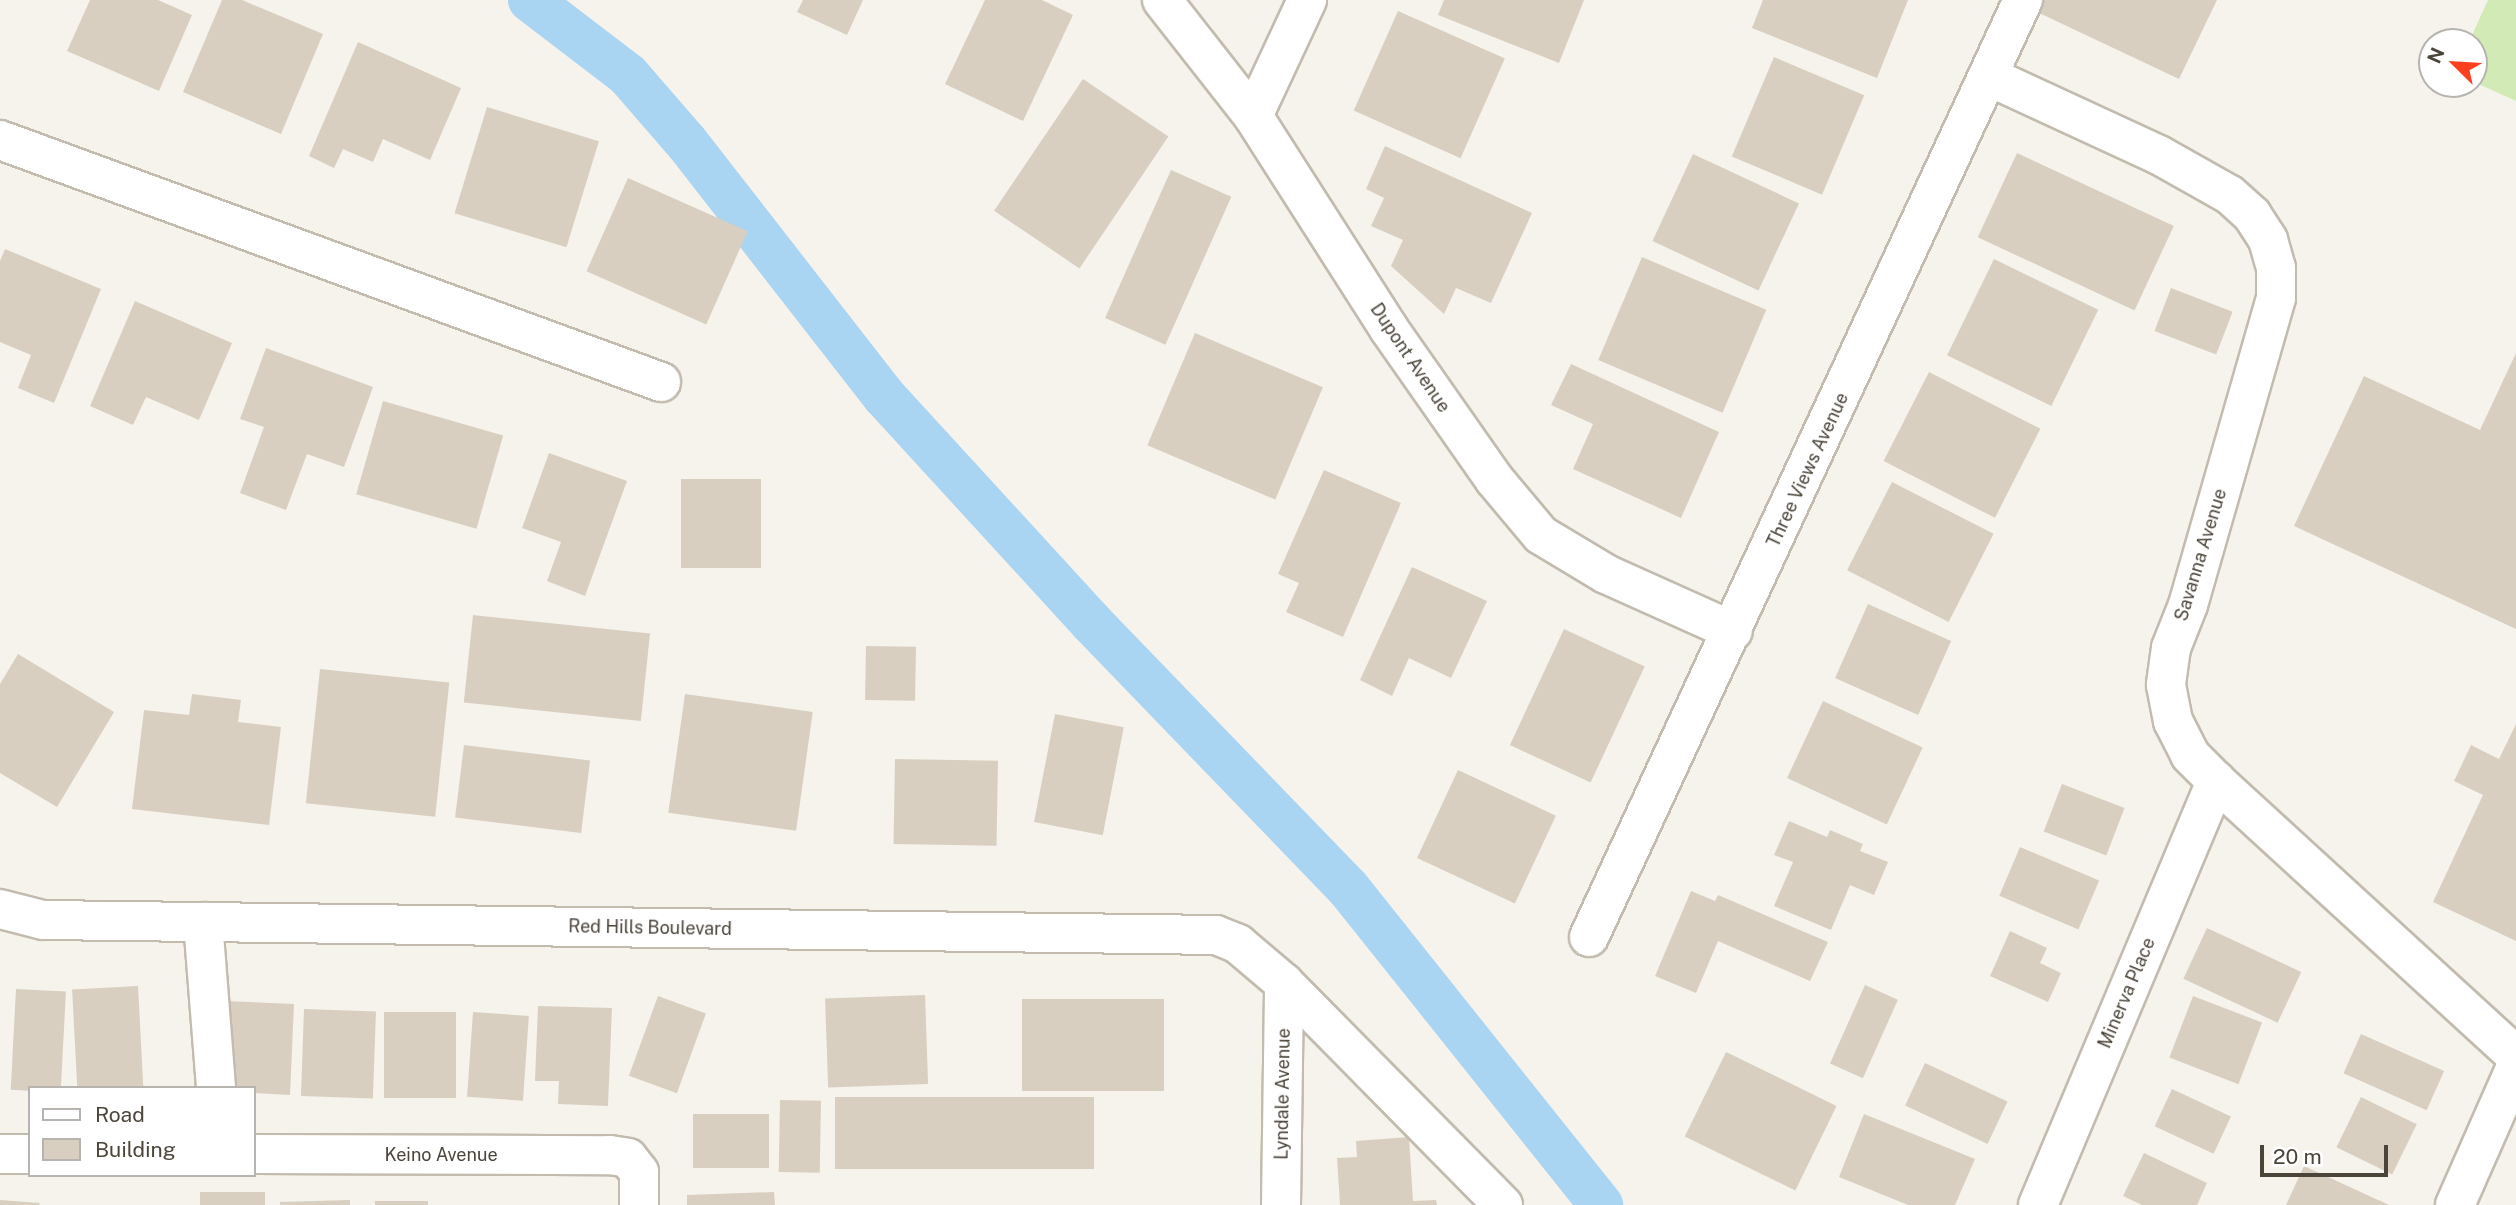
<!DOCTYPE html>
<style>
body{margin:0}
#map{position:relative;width:2516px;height:1205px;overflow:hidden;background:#f6f3ec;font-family:"Public Sans",sans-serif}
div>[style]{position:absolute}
.green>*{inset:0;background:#d2eab5}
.canal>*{height:44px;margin:-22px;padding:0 22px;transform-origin:22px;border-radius:22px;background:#a9d4f2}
.building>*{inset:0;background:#d8cfc1;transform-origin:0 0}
.roads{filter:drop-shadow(2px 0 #c2bbae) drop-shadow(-2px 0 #c2bbae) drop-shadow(0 2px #c2bbae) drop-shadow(0 -2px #c2bbae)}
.minor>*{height:38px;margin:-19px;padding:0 19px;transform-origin:19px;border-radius:19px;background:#fff}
span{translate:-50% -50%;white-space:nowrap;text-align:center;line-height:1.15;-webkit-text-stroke:5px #fff;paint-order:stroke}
.street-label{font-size:18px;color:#4b4439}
.legend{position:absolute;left:28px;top:1086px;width:228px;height:91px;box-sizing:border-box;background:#fff;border:2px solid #b7b4b0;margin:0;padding:9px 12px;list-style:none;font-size:21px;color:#4b4439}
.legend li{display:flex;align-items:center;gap:14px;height:35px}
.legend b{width:35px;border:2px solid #b7b4b0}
.north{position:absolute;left:2418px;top:28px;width:70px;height:70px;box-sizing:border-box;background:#fff;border:2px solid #b7b4b0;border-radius:50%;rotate:294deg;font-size:19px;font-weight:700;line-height:28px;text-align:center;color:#4b4439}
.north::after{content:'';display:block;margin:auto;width:24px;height:32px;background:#fc3f1d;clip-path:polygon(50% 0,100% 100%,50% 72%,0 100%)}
.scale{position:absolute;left:2260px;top:1145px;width:128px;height:32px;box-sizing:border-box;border:4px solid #4b4439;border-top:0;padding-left:9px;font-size:21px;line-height:24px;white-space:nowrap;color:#4b4439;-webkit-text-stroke:5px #fff;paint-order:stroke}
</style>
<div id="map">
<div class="green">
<div style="clip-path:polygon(2488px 0,2516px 0,2516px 101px,2474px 82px,2474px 42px,2469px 42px)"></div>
</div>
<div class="canal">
<div style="left:530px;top:0;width:123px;rotate:37.4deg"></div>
<div style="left:628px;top:75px;width:90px;rotate:49.1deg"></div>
<div style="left:687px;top:143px;width:321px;rotate:52.1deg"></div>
<div style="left:884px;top:396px;width:306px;rotate:47.5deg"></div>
<div style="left:1091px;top:622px;width:370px;rotate:46deg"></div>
<div style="left:1348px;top:888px;width:406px;rotate:51.4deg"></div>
</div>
<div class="building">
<div style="clip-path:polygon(90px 0,158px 0,192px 15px,159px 91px,67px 51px)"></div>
<div style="clip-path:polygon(222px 0,242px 0,323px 34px,281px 134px,183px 92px)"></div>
<div style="clip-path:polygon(803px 0,863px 0,847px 35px,797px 12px)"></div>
<div style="clip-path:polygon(985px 0,1042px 0,1073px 15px,1023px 121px,945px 84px)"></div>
<div style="clip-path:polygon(1444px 0,1584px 0,1559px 63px,1438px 15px)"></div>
<div style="clip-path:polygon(1763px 0,1908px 0,1877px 78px,1752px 28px)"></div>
<div style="clip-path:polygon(2043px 0,2217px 0,2179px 79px,2037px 12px)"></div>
<div style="left:1398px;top:11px;width:117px;height:109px;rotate:24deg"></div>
<div style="clip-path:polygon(358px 42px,461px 88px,430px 160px,383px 139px,373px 162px,343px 149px,334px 168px,309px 156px)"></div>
<div style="left:1774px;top:57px;width:98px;height:108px;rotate:23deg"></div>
<div style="left:1083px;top:79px;width:103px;height:159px;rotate:34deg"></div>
<div style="left:487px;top:107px;width:117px;height:111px;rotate:17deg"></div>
<div style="clip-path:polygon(1385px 146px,1532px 213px,1491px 303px,1456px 288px,1444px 314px,1391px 266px,1403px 240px,1371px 226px,1384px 198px,1366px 189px)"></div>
<div style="left:2017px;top:153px;width:173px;height:93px;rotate:25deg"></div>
<div style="left:1693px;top:154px;width:117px;height:96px;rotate:25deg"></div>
<div style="left:1171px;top:170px;width:66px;height:162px;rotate:24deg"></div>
<div style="left:628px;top:178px;width:131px;height:102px;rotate:24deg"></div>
<div style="clip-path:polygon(5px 249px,101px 289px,54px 403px,18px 388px,31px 355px,0 342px,0 261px)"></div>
<div style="left:1642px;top:257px;width:135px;height:112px;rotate:23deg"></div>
<div style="left:1994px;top:259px;width:116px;height:107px;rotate:26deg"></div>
<div style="left:2171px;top:288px;width:66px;height:46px;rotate:21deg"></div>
<div style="clip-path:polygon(135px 301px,232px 343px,199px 420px,146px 397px,133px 425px,90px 406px)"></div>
<div style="left:1195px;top:333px;width:139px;height:122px;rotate:23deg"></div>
<div style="clip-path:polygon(266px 348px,373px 387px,344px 467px,307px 454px,286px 510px,240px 493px,264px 427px,240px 419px)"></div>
<div style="clip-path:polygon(2516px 353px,2516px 629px,2294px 526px,2364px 376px,2480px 430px)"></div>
<div style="clip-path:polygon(1571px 364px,1719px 432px,1681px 518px,1573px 469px,1593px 424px,1551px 405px)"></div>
<div style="left:1929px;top:372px;width:125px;height:100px;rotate:27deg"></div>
<div style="left:383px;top:401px;width:125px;height:97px;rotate:16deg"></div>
<div style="clip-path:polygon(549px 453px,627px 481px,585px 596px,547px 581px,561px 542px,522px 528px)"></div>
<div style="clip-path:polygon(1324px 470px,1401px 503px,1343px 637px,1286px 612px,1299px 583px,1278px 574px)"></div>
<div style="left:681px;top:479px;width:80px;height:89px"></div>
<div style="left:1892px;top:482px;width:114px;height:99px;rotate:27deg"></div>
<div style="clip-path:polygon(1412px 567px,1487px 601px,1451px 678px,1409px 658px,1392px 696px,1360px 680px)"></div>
<div style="left:1868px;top:604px;width:91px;height:81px;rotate:24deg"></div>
<div style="left:473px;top:615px;width:178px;height:88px;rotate:6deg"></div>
<div style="left:1564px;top:629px;width:89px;height:128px;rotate:25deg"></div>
<div style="left:866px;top:646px;width:50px;height:54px;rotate:1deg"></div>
<div style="clip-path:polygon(18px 654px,114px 712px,57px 807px,0 773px,0 684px)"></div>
<div style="left:320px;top:669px;width:130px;height:135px;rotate:6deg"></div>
<div style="clip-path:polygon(192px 694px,241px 700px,238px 722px,281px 727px,269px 825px,132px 809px,144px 710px,189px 715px)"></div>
<div style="left:685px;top:694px;width:129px;height:120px;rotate:8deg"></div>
<div style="left:1823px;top:701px;width:110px;height:85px;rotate:25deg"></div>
<div style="left:1055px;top:714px;width:70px;height:110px;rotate:11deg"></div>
<div style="clip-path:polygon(2516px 724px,2516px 941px,2433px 902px,2483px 795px,2454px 781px,2471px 745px,2499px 759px)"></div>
<div style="left:464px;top:745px;width:127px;height:73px;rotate:7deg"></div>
<div style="left:895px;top:759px;width:103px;height:85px;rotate:1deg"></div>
<div style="left:1458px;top:770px;width:108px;height:97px;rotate:25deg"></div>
<div style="left:2062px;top:784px;width:67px;height:51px;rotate:21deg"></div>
<div style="clip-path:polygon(1789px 821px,1827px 837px,1830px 830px,1863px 844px,1860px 851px,1888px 862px,1874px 895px,1850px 885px,1831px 930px,1774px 906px,1793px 862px,1774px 855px)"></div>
<div style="left:2020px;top:847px;width:86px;height:53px;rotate:23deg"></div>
<div style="clip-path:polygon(1691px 891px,1715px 901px,1718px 895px,1828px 942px,1810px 981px,1718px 941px,1696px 993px,1655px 976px)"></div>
<div style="left:2207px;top:928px;width:104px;height:56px;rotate:25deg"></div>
<div style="clip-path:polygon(2010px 931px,2047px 948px,2040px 963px,2061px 973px,2048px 1002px,1990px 976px)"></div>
<div style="left:1865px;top:985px;width:36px;height:86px;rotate:24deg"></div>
<div style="left:138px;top:986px;width:101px;height:66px;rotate:87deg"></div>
<div style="left:16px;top:989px;width:50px;height:101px;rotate:3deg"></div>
<div style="left:925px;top:995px;width:89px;height:100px;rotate:88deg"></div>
<div style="left:658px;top:996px;width:51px;height:85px;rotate:20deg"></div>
<div style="left:2193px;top:996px;width:74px;height:66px;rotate:21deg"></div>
<div style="left:1022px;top:999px;width:142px;height:92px"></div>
<div style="clip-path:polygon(224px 1001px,294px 1004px,290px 1095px,254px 1093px,254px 1088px,219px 1088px)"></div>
<div style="clip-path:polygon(538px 1006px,612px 1008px,608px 1106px,558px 1104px,559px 1081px,535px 1081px)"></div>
<div style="left:304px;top:1009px;width:72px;height:87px;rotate:2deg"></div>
<div style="left:384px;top:1012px;width:72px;height:86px"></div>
<div style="left:473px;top:1012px;width:56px;height:85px;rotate:4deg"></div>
<div style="left:2361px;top:1034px;width:91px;height:43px;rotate:24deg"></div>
<div style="left:1726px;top:1052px;width:123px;height:94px;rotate:26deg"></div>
<div style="left:1925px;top:1063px;width:91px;height:47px;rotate:25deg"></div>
<div style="left:2172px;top:1089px;width:65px;height:41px;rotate:25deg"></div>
<div style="left:1094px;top:1097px;width:72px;height:259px;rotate:90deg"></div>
<div style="left:2361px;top:1097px;width:62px;height:56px;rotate:26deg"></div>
<div style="left:780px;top:1100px;width:41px;height:72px;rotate:1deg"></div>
<div style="left:769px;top:1114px;width:54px;height:76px;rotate:90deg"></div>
<div style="clip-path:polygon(1864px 1114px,1975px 1159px,1955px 1205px,1908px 1205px,1839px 1177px)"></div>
<div style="clip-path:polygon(1409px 1137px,1413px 1201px,1436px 1200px,1437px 1205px,1340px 1205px,1337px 1158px,1357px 1157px,1356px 1141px)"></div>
<div style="clip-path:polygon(2144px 1153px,2207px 1183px,2197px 1205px,2142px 1205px,2123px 1196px)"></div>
<div style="clip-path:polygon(2304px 1166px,2389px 1205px,2286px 1205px)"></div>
<div style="left:265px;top:1192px;width:13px;height:65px;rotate:90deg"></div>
<div style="clip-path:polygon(774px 1192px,775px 1205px,687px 1205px,687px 1195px)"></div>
<div style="clip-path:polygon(0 1200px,40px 1203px,39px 1205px,0 1205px)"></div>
<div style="clip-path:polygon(350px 1200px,350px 1205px,280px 1205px,280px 1202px)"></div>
<div style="left:375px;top:1201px;width:53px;height:4px"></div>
</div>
<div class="roads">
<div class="minor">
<div style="left:1162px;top:0;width:147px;rotate:51.9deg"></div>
<div style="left:1253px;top:116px;width:253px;rotate:57.4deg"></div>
<div style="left:1389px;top:329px;width:183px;rotate:55deg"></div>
<div style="left:1494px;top:479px;width:73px;rotate:50deg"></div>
<div style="left:1541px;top:535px;width:76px;rotate:31deg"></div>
<div style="left:1606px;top:574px;width:139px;rotate:24.2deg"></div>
<div style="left:1990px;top:77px;width:186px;rotate:24.8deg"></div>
<div style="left:2159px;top:155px;width:81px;rotate:29.4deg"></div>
<div style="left:2230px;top:195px;width:30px;rotate:42deg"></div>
<div style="left:2252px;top:215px;width:30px;rotate:57deg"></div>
<div style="left:2268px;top:240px;width:29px;rotate:74deg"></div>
<div style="left:2276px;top:268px;width:30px;rotate:90deg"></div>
<div style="left:2276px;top:298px;width:319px;rotate:106deg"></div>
<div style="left:2188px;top:605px;width:46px;rotate:111.6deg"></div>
<div style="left:2171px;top:648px;width:37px;rotate:98deg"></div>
<div style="left:2166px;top:685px;width:37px;rotate:79deg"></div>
<div style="left:2173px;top:721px;width:38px;rotate:63deg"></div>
<div style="left:2190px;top:755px;width:37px;rotate:45deg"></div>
<div style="left:2216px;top:781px;width:407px;rotate:42.5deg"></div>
<div style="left:1253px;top:116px;width:128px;rotate:-65deg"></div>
<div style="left:0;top:140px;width:704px;rotate:20.11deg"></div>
<div style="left:0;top:909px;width:44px;rotate:14.3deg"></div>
<div style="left:43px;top:920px;width:1173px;rotate:0.73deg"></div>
<div style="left:1216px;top:935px;width:24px;rotate:22deg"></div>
<div style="left:1238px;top:944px;width:60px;rotate:40.3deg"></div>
<div style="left:1284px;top:983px;width:312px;rotate:45.4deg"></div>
<div style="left:203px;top:922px;width:167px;rotate:85.5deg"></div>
<div style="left:1589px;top:937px;width:1033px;rotate:-65.15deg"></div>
<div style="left:0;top:1154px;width:30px"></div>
<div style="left:254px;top:1154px;width:356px;rotate:0.2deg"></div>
<div style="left:610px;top:1155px;width:18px;rotate:9deg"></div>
<div style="left:628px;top:1158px;width:18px;rotate:52deg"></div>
<div style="left:639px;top:1172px;width:33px;rotate:90deg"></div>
<div style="left:1281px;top:1205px;width:222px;rotate:-89.2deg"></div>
<div style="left:2038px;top:1205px;width:460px;rotate:-67.2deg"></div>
<div style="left:2455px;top:1205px;width:151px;rotate:-66.2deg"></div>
</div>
</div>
<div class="street-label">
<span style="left:1410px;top:358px;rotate:56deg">Dupont Avenue</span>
<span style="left:1808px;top:470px;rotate:-65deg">Three Views Avenue</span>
<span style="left:2201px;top:555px;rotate:-73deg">Savanna Avenue</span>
<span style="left:650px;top:928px;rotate:1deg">Red Hills Boulevard</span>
<span style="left:2127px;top:993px;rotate:-67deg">Minerva Place</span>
<span style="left:1283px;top:1094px;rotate:-89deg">Lyndale Avenue</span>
<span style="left:441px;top:1155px">Keino Avenue</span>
</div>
<ul class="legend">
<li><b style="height:9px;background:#fff"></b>Road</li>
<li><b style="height:19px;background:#d8cfc1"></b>Building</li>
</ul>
<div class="north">N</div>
<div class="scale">20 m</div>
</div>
